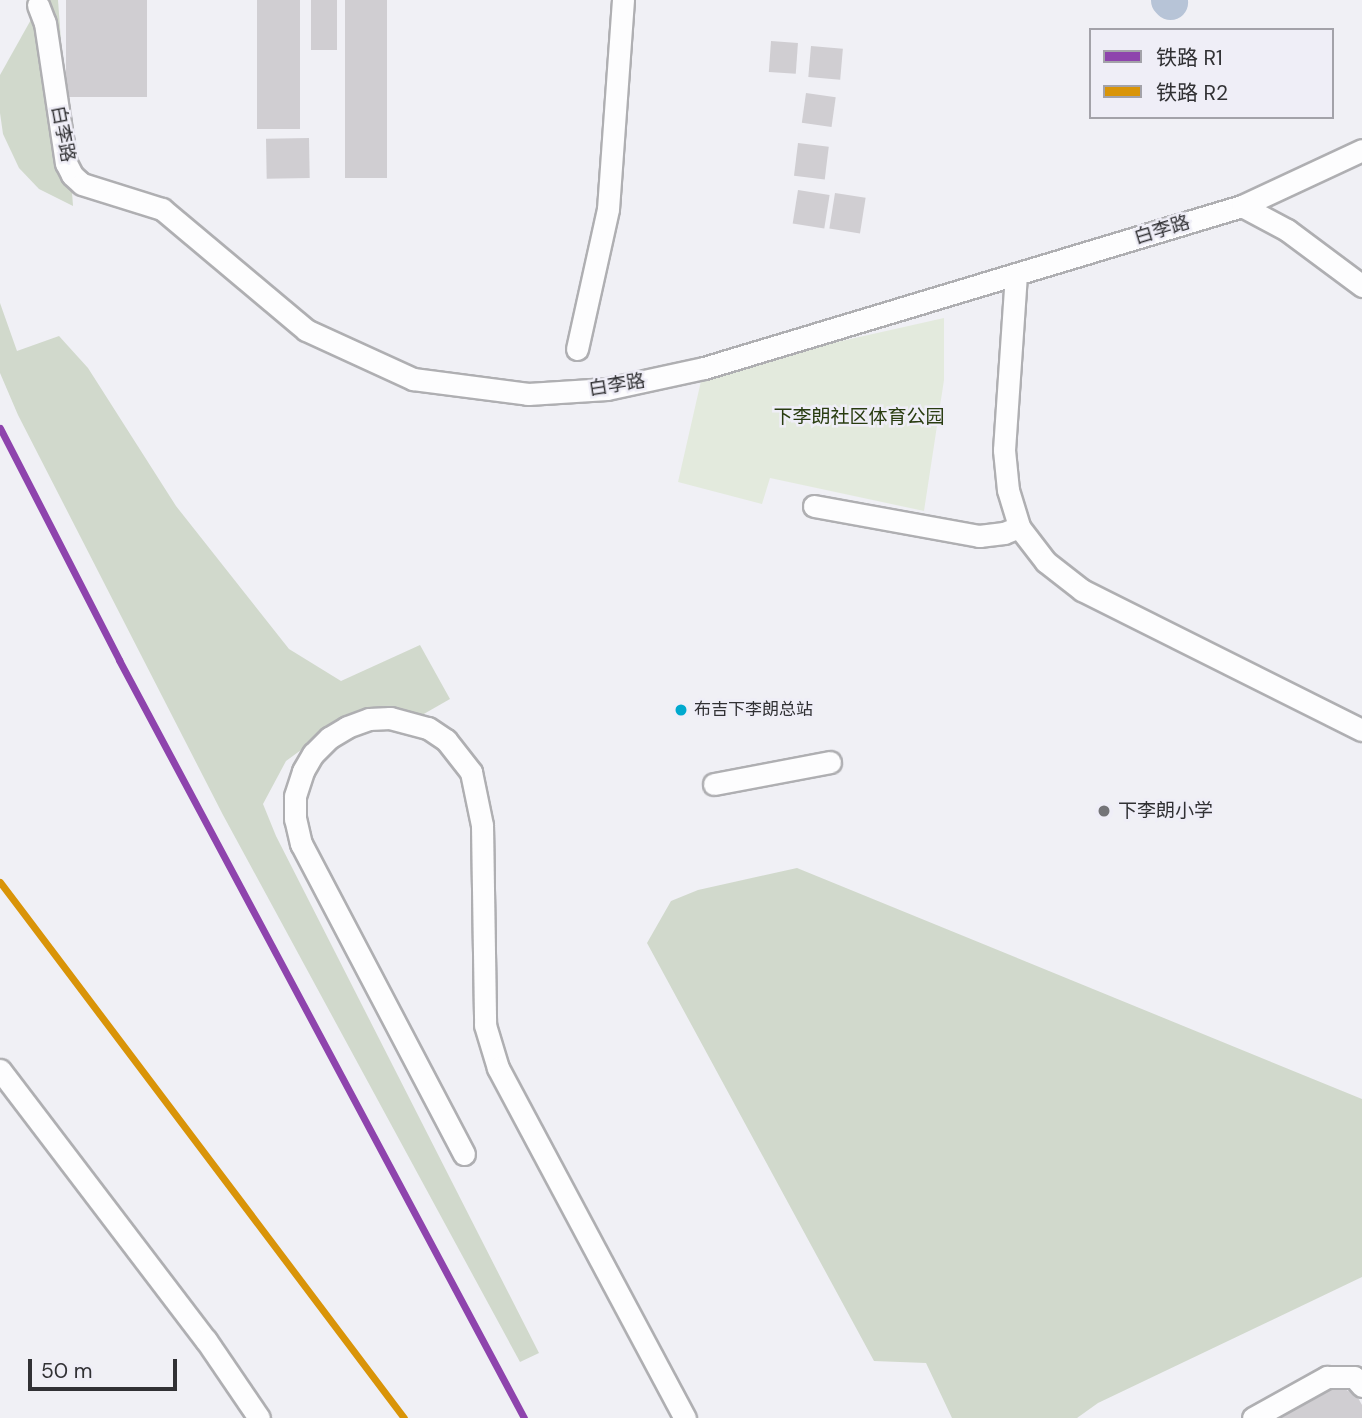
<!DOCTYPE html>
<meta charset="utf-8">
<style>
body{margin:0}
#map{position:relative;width:1362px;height:1418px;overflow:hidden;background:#f0f0f5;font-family:"DM Sans","Noto Sans SC",sans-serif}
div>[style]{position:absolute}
.green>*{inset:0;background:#e3eadd}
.forest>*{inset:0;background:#d1d9cc}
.river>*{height:35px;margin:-17.5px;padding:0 17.5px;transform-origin:17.5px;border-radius:17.5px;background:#b7c4d7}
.building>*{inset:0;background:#d0ced2;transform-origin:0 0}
.roads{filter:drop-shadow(2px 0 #afafb2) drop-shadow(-2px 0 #afafb2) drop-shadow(0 2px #afafb2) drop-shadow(0 -2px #afafb2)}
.minor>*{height:21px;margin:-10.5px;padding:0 10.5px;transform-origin:10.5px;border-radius:10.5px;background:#fdfdfe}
.rail-1>*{height:7px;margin:-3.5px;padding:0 3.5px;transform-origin:3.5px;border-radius:3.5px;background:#8e44ad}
.rail-2>*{height:7px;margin:-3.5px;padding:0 3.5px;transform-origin:3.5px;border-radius:3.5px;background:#d99408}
.dots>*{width:19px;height:19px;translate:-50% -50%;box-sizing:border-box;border:4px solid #efeef7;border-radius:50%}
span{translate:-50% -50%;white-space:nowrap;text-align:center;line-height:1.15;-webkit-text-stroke:5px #efeef7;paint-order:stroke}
.bus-label{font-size:17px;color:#313134}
.left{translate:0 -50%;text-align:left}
.street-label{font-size:19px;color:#313134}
.park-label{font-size:19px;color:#293c10}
.poi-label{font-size:19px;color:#313134}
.legend{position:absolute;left:1089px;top:28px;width:245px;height:91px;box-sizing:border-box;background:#efeef7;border:2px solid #a3a2a9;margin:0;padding:9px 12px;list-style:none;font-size:21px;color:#313134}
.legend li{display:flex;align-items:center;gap:14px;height:35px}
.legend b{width:35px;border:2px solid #a3a2a9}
.scale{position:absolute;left:28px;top:1359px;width:149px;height:32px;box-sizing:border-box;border:4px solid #313134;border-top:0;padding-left:9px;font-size:21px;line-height:24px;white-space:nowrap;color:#313134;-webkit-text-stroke:5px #efeef7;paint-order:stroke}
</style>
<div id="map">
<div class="green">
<div style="clip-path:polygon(944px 318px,944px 380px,924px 511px,770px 478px,762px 504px,678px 482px,701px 381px,806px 349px)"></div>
</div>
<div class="forest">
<div style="clip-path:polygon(42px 0,58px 0,73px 206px,39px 189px,19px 168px,3px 134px,0 113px,0 75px)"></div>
<div style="clip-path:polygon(0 303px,17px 351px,59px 336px,88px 368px,176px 506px,289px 649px,341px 681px,420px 645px,450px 699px,422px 715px,394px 710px,342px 720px,286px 761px,263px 804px,276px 836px,539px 1353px,520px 1362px,223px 815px,18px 415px,0 373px)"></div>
<div style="clip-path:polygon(797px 868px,1362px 1099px,1362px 1277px,1098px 1403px,1077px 1418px,952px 1418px,926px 1363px,874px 1361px,647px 943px,671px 901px,698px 890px)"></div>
</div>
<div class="river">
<div style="left:1168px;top:0;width:3px;rotate:45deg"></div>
</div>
<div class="building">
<div style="left:66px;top:0;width:81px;height:97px"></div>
<div style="left:257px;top:0;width:43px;height:129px"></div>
<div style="left:311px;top:0;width:26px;height:50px"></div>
<div style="left:345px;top:0;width:42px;height:178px"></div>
<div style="left:771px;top:41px;width:27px;height:31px;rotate:4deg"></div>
<div style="left:811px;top:46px;width:32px;height:31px;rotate:5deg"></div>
<div style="left:806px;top:93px;width:30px;height:30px;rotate:8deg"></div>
<div style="left:309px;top:138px;width:40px;height:43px;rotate:89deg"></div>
<div style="left:798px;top:143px;width:31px;height:33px;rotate:7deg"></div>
<div style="left:798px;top:190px;width:32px;height:34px;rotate:9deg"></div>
<div style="left:835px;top:193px;width:31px;height:36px;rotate:9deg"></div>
<div style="clip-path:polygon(1326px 1388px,1343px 1388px,1357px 1396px,1362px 1405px,1362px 1418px,1275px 1418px)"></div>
</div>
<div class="roads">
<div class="minor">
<div style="left:38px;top:5px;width:19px;rotate:69deg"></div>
<div style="left:45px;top:23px;width:142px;rotate:81.5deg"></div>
<div style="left:66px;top:163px;width:13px;rotate:63deg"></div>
<div style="left:72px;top:175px;width:13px;rotate:42deg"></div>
<div style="left:82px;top:184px;width:84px;rotate:17.4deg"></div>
<div style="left:162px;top:209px;width:188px;rotate:40deg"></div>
<div style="left:306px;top:330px;width:118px;rotate:24.6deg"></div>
<div style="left:413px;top:379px;width:116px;rotate:7.4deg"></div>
<div style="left:528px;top:394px;width:79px;rotate:-3.6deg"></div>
<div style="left:607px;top:389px;width:99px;rotate:-12.2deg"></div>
<div style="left:704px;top:368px;width:562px;rotate:-16.76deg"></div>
<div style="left:1242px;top:206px;width:132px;rotate:-25deg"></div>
<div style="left:1242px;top:206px;width:51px;rotate:28.1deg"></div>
<div style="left:1287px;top:230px;width:94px;rotate:36.7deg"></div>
<div style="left:1016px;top:274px;width:176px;rotate:93.9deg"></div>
<div style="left:1004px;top:450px;width:40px;rotate:84.3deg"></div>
<div style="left:1008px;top:490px;width:39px;rotate:73deg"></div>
<div style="left:1019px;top:527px;width:44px;rotate:52.4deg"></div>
<div style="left:1046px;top:562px;width:46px;rotate:37.9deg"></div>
<div style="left:1082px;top:590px;width:313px;rotate:26.6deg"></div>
<div style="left:577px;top:349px;width:143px;rotate:-77.5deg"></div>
<div style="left:608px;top:209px;width:210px;rotate:-85.9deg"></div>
<div style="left:814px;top:506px;width:168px;rotate:10.3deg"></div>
<div style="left:979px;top:536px;width:25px;rotate:-7deg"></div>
<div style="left:1004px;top:533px;width:16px;rotate:-22deg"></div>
<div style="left:714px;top:784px;width:118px;rotate:-10.7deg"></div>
<div style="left:0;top:1070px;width:340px;rotate:52.7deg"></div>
<div style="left:206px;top:1340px;width:94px;rotate:55.8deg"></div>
<div style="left:464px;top:1154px;width:350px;rotate:-117.7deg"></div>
<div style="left:301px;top:844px;width:26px;rotate:-103deg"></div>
<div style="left:295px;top:819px;width:23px;rotate:-90deg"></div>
<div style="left:295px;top:796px;width:26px;rotate:-72deg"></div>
<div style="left:303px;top:771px;width:20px;rotate:-60deg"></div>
<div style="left:313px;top:754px;width:23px;rotate:-45deg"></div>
<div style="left:329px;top:738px;width:21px;rotate:-31deg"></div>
<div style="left:347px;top:727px;width:23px;rotate:-20deg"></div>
<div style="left:369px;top:719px;width:21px;rotate:-3deg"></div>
<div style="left:390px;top:718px;width:39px;rotate:15deg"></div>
<div style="left:428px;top:728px;width:22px;rotate:34deg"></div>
<div style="left:446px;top:740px;width:41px;rotate:52deg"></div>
<div style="left:471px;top:772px;width:54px;rotate:78.3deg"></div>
<div style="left:482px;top:825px;width:200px;rotate:89.1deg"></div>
<div style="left:485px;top:1025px;width:45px;rotate:73.2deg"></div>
<div style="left:498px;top:1068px;width:397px;rotate:61.9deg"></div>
<div style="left:1253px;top:1418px;width:85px;rotate:-29deg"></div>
<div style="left:1327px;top:1377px;width:27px"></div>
<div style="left:1354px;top:1377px;width:12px;rotate:48deg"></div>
</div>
</div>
<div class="rail-1">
<div style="left:0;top:428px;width:261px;rotate:62.8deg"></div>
<div style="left:119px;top:660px;width:859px;rotate:61.88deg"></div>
</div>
<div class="rail-2">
<div style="left:0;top:882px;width:671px;rotate:52.99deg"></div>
</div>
<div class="dots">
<div style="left:681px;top:710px;background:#00a9ce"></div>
<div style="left:1104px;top:811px;background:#747478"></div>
</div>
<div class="bus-label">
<span class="left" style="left:694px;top:710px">布吉下李朗总站</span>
</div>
<div class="street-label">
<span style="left:63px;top:134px;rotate:79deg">白李路</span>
<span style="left:1162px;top:230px;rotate:-17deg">白李路</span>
<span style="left:617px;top:385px;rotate:-9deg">白李路</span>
</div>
<div class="park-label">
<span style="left:859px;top:417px">下李朗社区体育公园</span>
</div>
<div class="poi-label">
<span class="left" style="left:1118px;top:811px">下李朗小学</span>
</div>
<ul class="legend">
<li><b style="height:9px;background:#8e44ad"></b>铁路 R1</li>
<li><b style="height:9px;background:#d99408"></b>铁路 R2</li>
</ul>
<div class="scale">50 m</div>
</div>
